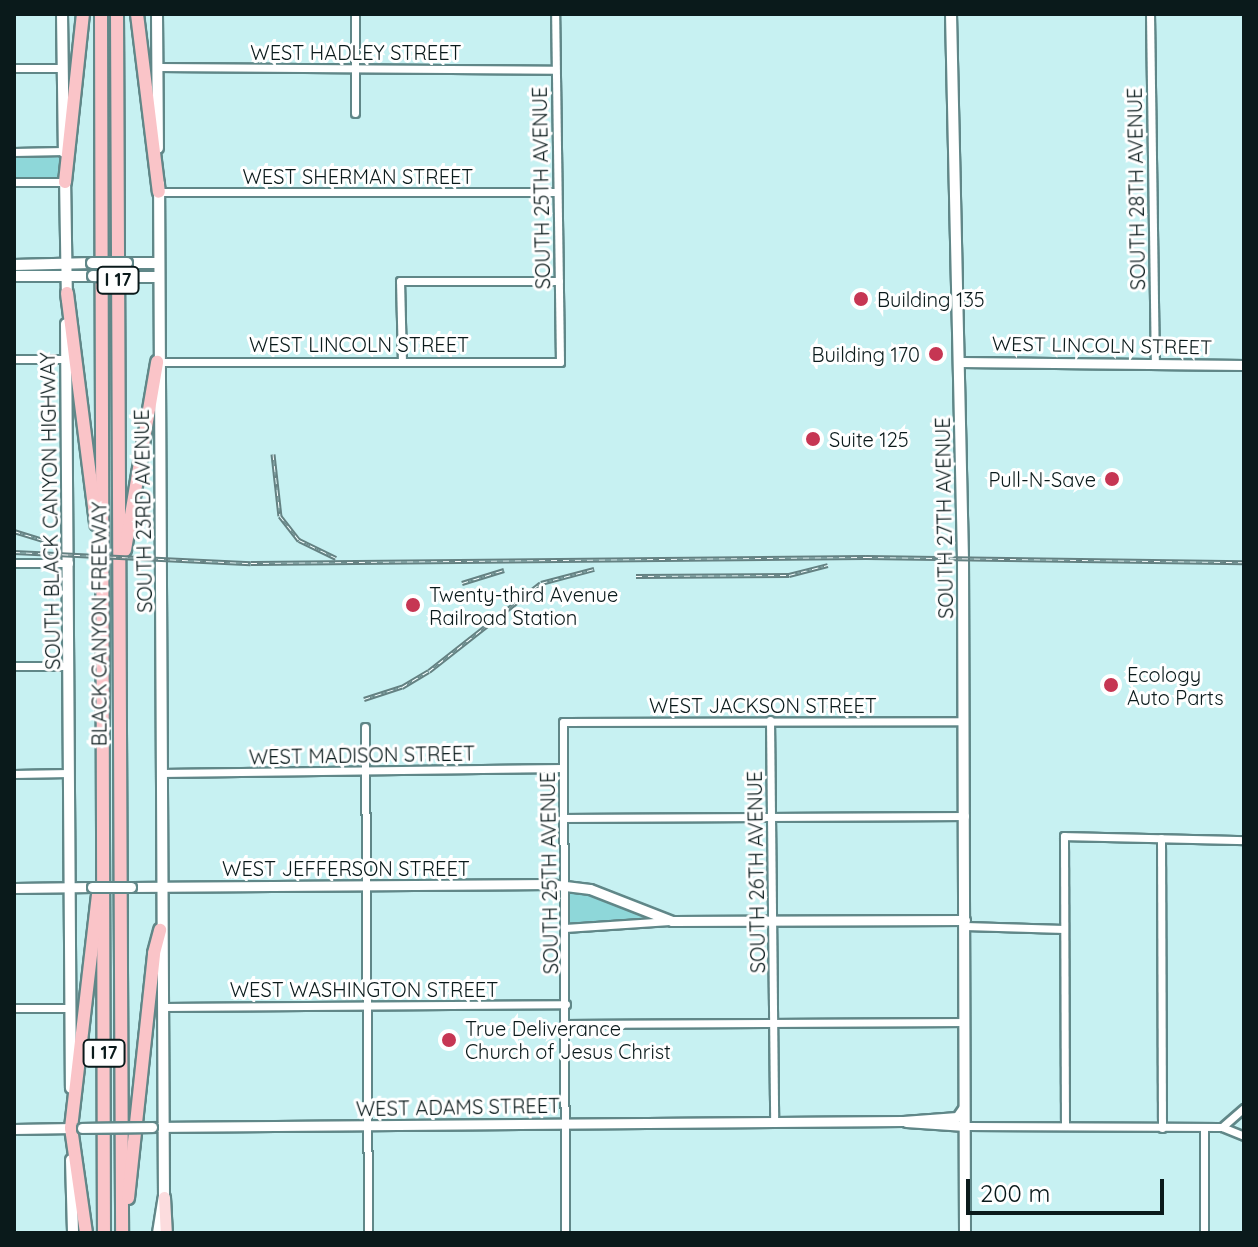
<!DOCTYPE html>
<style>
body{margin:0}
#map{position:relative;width:1258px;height:1247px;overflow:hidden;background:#c7f1f2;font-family:Quicksand,sans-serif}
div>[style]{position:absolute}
.green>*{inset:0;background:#8ed7d9}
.roads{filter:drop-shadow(2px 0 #608788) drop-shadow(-2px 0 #608788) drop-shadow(0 2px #608788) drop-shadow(0 -2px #608788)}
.minor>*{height:7px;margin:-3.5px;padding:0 3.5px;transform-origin:3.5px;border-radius:3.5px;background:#fff}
.tertiary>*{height:9px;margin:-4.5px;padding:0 4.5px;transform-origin:4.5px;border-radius:4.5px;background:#fff}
.secondary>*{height:10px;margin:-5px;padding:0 5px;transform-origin:5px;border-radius:5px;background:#fff}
.primary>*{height:11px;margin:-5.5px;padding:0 5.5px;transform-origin:5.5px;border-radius:5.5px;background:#fcdcde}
.motorway>*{height:12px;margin:-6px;padding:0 6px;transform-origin:6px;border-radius:6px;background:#fac4c8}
.rail>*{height:5px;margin-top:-2.5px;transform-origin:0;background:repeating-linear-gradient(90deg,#fff 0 6px,#648182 0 12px);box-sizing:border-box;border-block:2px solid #648182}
.bridges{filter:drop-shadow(2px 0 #608788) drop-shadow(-2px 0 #608788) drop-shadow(0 2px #608788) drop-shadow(0 -2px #608788)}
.tertiary-bridge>*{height:9px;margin:-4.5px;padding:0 4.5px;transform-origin:4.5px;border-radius:4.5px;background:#fff}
.secondary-bridge>*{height:10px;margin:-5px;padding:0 5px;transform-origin:5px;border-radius:5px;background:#fff}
.dots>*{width:22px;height:22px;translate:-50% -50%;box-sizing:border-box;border:4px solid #fff;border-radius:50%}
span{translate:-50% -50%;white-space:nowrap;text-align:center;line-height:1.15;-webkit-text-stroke:6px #fff;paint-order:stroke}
.shield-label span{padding:2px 6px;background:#fff;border:2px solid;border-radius:6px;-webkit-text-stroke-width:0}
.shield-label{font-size:18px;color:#0a1a1b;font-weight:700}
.street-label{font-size:20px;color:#0a1a1b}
.poi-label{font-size:20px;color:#0a1a1b}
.left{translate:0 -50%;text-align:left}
.right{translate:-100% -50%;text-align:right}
.frame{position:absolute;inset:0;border:16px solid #0a1a1b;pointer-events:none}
.scale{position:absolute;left:966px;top:1179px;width:198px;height:36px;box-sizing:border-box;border:4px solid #0a1a1b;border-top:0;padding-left:10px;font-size:24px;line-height:28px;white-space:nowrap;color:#0a1a1b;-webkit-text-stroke:6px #fff;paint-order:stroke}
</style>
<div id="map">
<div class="green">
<div style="clip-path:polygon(14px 154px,59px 156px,60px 177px,14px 180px)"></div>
<div style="clip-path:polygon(565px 885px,579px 887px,672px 921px,565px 928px)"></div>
</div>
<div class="roads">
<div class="minor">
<div style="left:355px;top:14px;width:99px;rotate:90deg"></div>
<div style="left:1150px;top:14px;width:349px;rotate:89.2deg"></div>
<div style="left:158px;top:67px;width:397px;rotate:0.4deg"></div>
<div style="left:14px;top:68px;width:49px"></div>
<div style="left:14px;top:152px;width:50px;rotate:-1.1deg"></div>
<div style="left:14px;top:182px;width:51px"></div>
<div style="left:159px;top:192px;width:398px"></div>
<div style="left:14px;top:359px;width:52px"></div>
<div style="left:158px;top:362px;width:402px"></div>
<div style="left:560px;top:362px;width:348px;rotate:-90.8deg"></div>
<div style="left:402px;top:362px;width:81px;rotate:-91.4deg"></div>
<div style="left:400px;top:281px;width:159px"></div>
<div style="left:14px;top:563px;width:55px"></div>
<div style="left:14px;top:666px;width:55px"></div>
<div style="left:770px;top:720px;width:403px;rotate:89.4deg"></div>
<div style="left:365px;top:727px;width:506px;rotate:89.66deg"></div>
<div style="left:161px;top:773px;width:402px;rotate:-0.7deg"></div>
<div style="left:14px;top:774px;width:55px;rotate:-1deg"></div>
<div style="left:564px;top:818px;width:401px;rotate:-0.3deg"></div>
<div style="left:1161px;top:838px;width:290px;rotate:89.8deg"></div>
<div style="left:965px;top:926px;width:99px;rotate:1.7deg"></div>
<div style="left:565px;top:928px;width:105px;rotate:-3.8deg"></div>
<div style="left:163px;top:1007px;width:403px;rotate:-0.4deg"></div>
<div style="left:14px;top:1008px;width:57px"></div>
<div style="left:567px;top:1024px;width:397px;rotate:-0.3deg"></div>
<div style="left:965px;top:1126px;width:257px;rotate:0.2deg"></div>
<div style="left:1222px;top:1127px;width:24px;rotate:22deg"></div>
<div style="left:1065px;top:1126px;width:290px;rotate:-90.2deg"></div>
<div style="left:1064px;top:836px;width:180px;rotate:1.3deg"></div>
<div style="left:1222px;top:1127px;width:29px;rotate:-41deg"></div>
<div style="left:1204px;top:1129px;width:104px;rotate:90deg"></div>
<div style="left:565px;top:1233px;width:511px;rotate:-90.22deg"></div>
<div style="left:563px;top:722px;width:401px;rotate:-0.1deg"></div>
</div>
<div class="tertiary">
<div style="left:960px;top:362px;width:284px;rotate:0.6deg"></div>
<div style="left:131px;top:887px;width:418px;rotate:-0.4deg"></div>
<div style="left:549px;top:884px;width:41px;rotate:7deg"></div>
<div style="left:590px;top:889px;width:88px;rotate:21.3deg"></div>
<div style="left:672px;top:921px;width:293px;rotate:-0.2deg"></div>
<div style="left:14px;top:888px;width:78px;rotate:-0.7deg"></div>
<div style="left:906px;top:1122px;width:59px;rotate:3.9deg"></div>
<div style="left:152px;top:1127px;width:751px;rotate:-0.46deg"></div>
<div style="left:903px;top:1121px;width:54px;rotate:-4.2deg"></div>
<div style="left:957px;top:1117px;width:12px;rotate:-55deg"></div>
<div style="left:14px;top:1129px;width:60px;rotate:-1deg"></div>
</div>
<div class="secondary">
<div style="left:62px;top:14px;width:138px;rotate:89.2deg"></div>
<div style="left:157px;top:14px;width:134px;rotate:89.6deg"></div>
<div style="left:951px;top:14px;width:544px;rotate:88.74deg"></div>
<div style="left:963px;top:558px;width:675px;rotate:89.83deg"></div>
<div style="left:65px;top:176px;width:124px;rotate:89.1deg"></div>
<div style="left:127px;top:263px;width:32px"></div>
<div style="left:14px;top:265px;width:78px;rotate:-1.5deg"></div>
<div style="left:14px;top:276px;width:79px"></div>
<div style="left:126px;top:277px;width:33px"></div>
<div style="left:66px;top:324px;width:764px;rotate:89.63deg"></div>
<div style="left:71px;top:1160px;width:73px;rotate:88.4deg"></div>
<div style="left:158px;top:1233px;width:36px;rotate:-81deg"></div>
<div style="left:164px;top:1197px;width:1013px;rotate:-90.28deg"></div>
</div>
<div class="primary">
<div style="left:164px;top:1197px;width:36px;rotate:87deg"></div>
</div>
<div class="motorway">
<div style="left:101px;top:14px;width:1219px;rotate:89.86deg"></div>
<div style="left:117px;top:14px;width:1219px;rotate:89.76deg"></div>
<div style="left:137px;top:14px;width:179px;rotate:83deg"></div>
<div style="left:65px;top:182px;width:169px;rotate:-83.9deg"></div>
<div style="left:67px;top:293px;width:233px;rotate:82.8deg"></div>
<div style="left:125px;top:550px;width:191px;rotate:-80.3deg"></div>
<div style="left:128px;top:1198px;width:246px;rotate:-83.9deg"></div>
<div style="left:154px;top:953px;width:24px;rotate:-75deg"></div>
<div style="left:86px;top:1233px;width:106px;rotate:-98.1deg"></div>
<div style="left:71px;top:1128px;width:235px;rotate:-83.4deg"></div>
</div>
</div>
<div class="rail">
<div style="left:273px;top:454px;width:62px;rotate:83.6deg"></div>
<div style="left:280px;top:516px;width:31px;rotate:52deg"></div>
<div style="left:299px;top:540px;width:41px;rotate:25.9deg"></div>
<div style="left:14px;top:531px;width:47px;rotate:17.3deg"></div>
<div style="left:14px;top:552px;width:237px;rotate:2.7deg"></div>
<div style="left:251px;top:563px;width:615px;rotate:-0.56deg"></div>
<div style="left:866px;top:557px;width:378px;rotate:0.8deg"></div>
<div style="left:636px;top:576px;width:153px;rotate:-0.4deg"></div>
<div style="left:789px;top:575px;width:40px;rotate:-14.4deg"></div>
<div style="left:462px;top:583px;width:44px;rotate:-17.2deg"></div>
<div style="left:364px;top:699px;width:40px;rotate:-18deg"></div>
<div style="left:402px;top:687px;width:31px;rotate:-31deg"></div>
<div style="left:429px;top:671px;width:142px;rotate:-38.2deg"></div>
<div style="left:541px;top:583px;width:55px;rotate:-14.8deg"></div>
</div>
<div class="bridges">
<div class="tertiary-bridge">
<div style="left:92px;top:887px;width:39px"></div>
<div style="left:82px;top:1128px;width:70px;rotate:-0.8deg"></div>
</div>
<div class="secondary-bridge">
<div style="left:92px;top:263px;width:35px"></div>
<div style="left:93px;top:276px;width:33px;rotate:2deg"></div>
</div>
</div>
<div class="dots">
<div style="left:861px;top:299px;background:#c63653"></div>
<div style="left:936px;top:354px;background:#c63653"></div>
<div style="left:813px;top:439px;background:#c63653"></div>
<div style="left:1112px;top:479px;background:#c63653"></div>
<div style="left:413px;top:605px;background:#c63653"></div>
<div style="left:1111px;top:685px;background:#c63653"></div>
<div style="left:449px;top:1040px;background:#c63653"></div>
</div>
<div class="shield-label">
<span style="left:118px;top:280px">I 17</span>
<span style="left:104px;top:1053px">I 17</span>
</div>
<div class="street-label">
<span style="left:356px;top:52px">WEST HADLEY STREET</span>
<span style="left:358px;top:176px">WEST SHERMAN STREET</span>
<span style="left:541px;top:188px;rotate:-91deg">SOUTH 25TH AVENUE</span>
<span style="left:1136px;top:189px;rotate:-91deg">SOUTH 28TH AVENUE</span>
<span style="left:359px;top:344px">WEST LINCOLN STREET</span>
<span style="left:1102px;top:345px;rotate:1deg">WEST LINCOLN STREET</span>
<span style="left:50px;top:511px;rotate:-91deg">SOUTH BLACK CANYON HIGHWAY</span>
<span style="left:143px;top:511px;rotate:-91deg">SOUTH 23RD AVENUE</span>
<span style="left:944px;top:518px;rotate:-91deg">SOUTH 27TH AVENUE</span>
<span style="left:99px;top:624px;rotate:-90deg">BLACK CANYON FREEWAY</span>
<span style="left:763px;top:705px">WEST JACKSON STREET</span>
<span style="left:362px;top:755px;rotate:-1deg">WEST MADISON STREET</span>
<span style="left:346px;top:868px">WEST JEFFERSON STREET</span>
<span style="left:756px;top:872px;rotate:-91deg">SOUTH 26TH AVENUE</span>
<span style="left:549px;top:873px;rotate:-91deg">SOUTH 25TH AVENUE</span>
<span style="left:364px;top:989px">WEST WASHINGTON STREET</span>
<span style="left:458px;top:1107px;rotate:-1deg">WEST ADAMS STREET</span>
</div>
<div class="poi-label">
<span class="left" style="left:877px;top:299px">Building 135</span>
<span class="right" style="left:920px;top:354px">Building 170</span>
<span class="left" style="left:829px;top:439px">Suite 125</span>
<span class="right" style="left:1096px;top:479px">Pull-N-Save</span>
<span class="left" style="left:429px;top:606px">Twenty-third Avenue<br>Railroad Station</span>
<span class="left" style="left:1127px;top:686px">Ecology<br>Auto Parts</span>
<span class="left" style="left:465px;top:1040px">True Deliverance<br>Church of Jesus Christ</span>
</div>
<div class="frame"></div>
<div class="scale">200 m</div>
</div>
